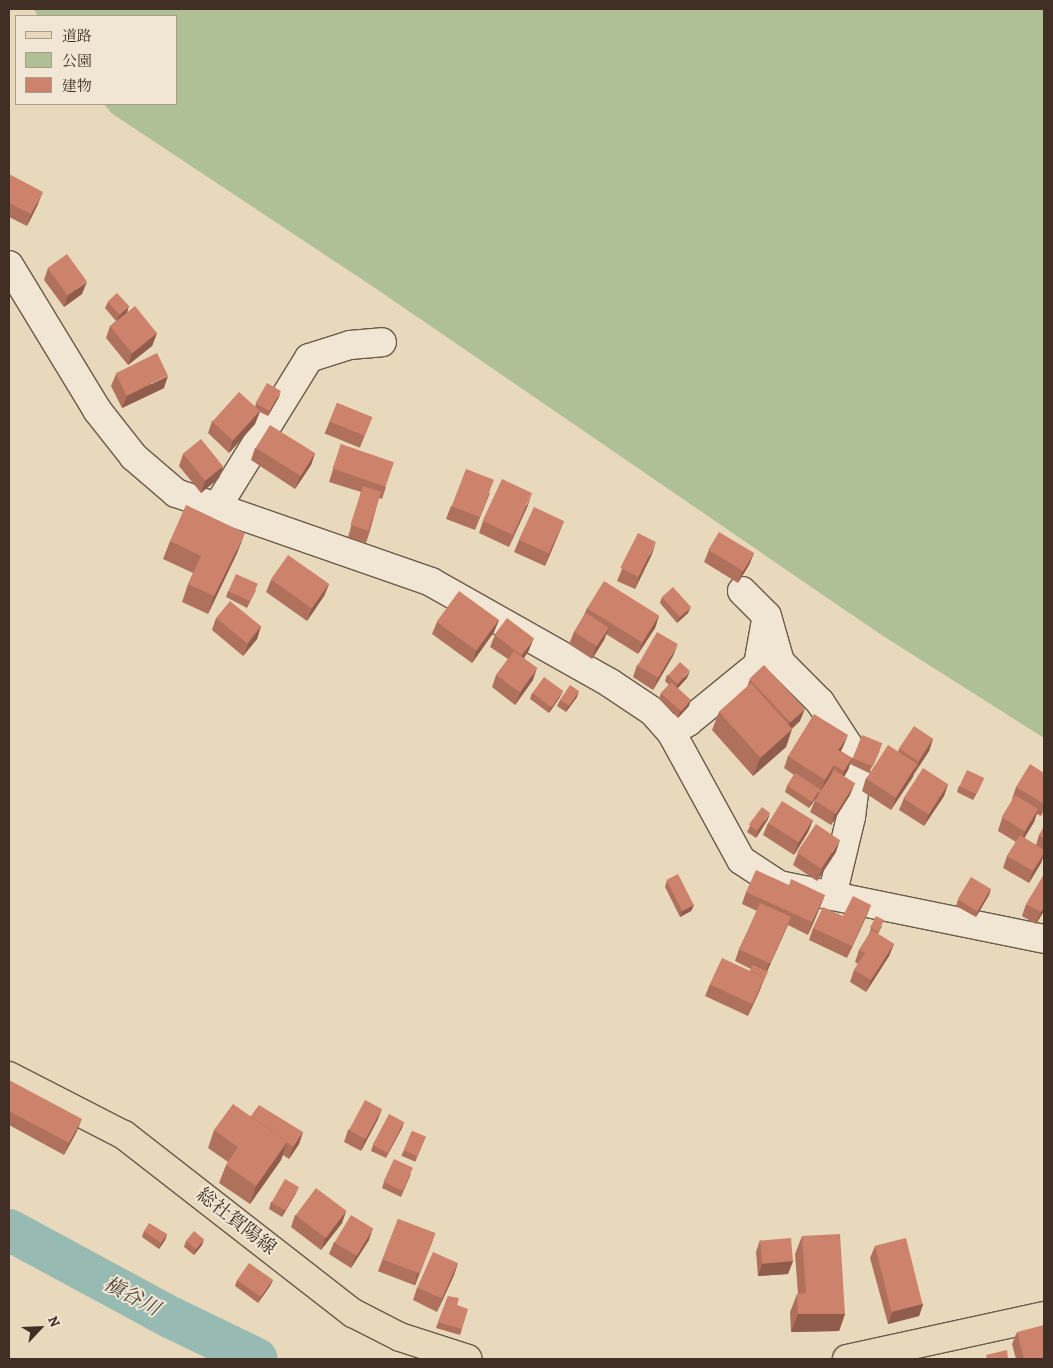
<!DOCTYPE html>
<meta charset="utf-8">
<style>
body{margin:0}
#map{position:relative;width:1053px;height:1368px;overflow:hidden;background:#e8d9bc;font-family:Alegreya,"Noto Serif JP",serif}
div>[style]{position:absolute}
.green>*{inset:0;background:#b0c096}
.river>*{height:42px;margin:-21px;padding:0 21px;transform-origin:21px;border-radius:21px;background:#97bab2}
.roads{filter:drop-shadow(1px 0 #6b594a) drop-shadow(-1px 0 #6b594a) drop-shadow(0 1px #6b594a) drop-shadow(0 -1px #6b594a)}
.minor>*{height:28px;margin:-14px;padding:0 14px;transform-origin:14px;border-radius:14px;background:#f0e6d3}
.major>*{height:28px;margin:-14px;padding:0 14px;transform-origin:14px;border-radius:14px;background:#e8d9bc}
.wall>*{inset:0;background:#b0715c;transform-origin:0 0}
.shaded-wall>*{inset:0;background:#905c4b}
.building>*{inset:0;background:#cd836b;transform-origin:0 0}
span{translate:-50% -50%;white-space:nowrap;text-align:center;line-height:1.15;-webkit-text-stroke:4px #f0e6d3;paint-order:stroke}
.street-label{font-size:19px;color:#412e24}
.water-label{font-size:20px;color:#524a40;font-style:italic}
.frame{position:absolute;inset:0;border:10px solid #412e24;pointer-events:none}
.legend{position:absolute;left:15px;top:15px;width:162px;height:90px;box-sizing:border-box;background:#f0e6d3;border:1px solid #aa9c8d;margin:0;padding:6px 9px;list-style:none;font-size:15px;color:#412e24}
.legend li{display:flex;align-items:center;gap:10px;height:25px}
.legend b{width:25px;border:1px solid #aa9c8d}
.north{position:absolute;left:15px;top:1303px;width:50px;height:50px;-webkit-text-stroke:4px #f0e6d3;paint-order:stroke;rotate:65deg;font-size:14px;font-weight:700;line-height:20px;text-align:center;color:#412e24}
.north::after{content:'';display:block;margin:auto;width:18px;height:22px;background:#412e24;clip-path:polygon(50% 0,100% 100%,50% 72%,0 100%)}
</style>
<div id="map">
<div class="green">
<div style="clip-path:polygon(33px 9px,1044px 9px,1044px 738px,880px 634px,375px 288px,111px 113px,104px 104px,176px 104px,176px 16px,38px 16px)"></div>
</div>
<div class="river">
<div style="left:9px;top:1230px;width:185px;rotate:28.4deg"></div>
<div style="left:172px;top:1318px;width:94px;rotate:25.8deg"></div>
</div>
<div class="roads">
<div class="minor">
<div style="left:9px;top:265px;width:170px;rotate:58.7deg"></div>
<div style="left:97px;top:410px;width:60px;rotate:51.8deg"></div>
<div style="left:134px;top:457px;width:55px;rotate:40.6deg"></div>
<div style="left:176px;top:493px;width:270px;rotate:19.2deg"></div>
<div style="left:431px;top:582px;width:206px;rotate:29.4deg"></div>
<div style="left:610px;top:683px;width:50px;rotate:33.7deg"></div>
<div style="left:652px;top:711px;width:28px;rotate:48deg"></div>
<div style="left:671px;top:732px;width:146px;rotate:61.3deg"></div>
<div style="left:741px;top:860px;width:45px;rotate:33.3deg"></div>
<div style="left:779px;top:885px;width:270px;rotate:11.5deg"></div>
<div style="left:217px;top:507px;width:175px;rotate:-58.3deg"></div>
<div style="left:309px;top:358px;width:43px;rotate:-17.6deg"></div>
<div style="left:350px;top:345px;width:32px;rotate:-5deg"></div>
<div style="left:742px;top:591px;width:35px;rotate:45deg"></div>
<div style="left:767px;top:616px;width:48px;rotate:74.2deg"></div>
<div style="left:780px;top:662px;width:57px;rotate:45deg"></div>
<div style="left:820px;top:702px;width:51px;rotate:56.9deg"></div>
<div style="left:848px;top:745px;width:18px;rotate:99deg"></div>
<div style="left:845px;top:763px;width:18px;rotate:52deg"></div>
<div style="left:856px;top:777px;width:40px;rotate:97.1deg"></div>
<div style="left:851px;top:817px;width:81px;rotate:103.5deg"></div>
<div style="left:671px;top:732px;width:20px;rotate:-30deg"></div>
<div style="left:688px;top:722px;width:90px;rotate:-39.2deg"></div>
<div style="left:758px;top:665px;width:46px;rotate:-79.9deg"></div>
</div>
<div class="major">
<div style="left:9px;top:1076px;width:129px;rotate:27.2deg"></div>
<div style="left:124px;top:1135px;width:290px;rotate:37.9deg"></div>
<div style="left:353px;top:1313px;width:53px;rotate:27.1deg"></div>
<div style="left:400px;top:1337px;width:71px;rotate:17.9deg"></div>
<div style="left:847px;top:1359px;width:202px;rotate:-12.3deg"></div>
</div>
</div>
<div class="wall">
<div style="clip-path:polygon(9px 174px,38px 204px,27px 226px,9px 217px)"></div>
<div style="clip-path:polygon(48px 268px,82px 294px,64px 307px,44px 280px)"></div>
<div style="clip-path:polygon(108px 302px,127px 312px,157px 333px,152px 346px,128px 365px,106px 338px,110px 326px,116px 321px,105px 308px)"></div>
<div style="clip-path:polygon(116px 374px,164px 388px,122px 408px,111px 386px)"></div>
<div style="clip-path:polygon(279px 397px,268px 416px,260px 412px,255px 424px,229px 453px,208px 433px,212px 421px,255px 407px,256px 403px)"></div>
<div style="left:337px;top:403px;width:38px;height:33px;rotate:22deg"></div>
<div style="clip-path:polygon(341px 444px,386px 487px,382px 499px,379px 498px,370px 531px,366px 543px,348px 537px,361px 492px,329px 482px)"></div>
<div style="clip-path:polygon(255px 448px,315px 453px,311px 465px,295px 489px,251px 460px)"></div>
<div style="clip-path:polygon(183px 454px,223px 466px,219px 478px,201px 493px,179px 466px)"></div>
<div style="clip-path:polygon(490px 493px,475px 530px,446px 519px,451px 506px)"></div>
<div style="clip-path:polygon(528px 505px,509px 547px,479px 533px,483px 521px)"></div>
<div style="clip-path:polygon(564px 521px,559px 533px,545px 566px,514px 552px,519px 540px)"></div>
<div style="clip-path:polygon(170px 541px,238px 551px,208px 614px,182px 602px,188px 584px,193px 573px,163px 559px)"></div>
<div style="clip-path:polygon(709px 550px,754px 553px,749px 565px,738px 583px,704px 562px)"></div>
<div style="clip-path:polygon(652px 554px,635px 589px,617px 581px,622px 569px)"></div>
<div style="clip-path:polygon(271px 580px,329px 584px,324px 596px,307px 621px,266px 592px)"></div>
<div style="clip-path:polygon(256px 590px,247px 608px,226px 597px,228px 591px)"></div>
<div style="clip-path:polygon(662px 597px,688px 613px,677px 623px,660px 603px)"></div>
<div style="clip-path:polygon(587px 608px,659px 616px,655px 628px,638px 654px,606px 634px,604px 640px,592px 659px,569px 644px,574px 632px,584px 615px)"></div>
<div style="clip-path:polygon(216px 618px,261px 626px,257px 639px,243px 656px,212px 630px)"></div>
<div style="clip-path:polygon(499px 620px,494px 632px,472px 663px,432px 634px,437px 622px)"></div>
<div style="clip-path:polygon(495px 635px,529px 650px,524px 658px,533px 680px,515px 705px,492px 687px,496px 675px,508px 659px,490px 647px)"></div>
<div style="clip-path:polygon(673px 656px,653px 690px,633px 677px,637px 665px)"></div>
<div style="clip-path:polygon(667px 675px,687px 678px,678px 688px,689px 706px,678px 718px,659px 699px,661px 693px,669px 685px,665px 681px)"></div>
<div style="clip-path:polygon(750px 679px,800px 721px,792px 729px,786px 747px,753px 776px,712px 730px,719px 712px,747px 687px)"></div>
<div style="clip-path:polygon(532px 693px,560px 697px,549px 713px,530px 699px)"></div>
<div style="clip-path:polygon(577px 697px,566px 712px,557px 706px,560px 700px)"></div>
<div style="clip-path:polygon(933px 739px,929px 751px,914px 774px,913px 774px,891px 810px,862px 791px,866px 778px,898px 752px,899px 749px)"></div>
<div style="clip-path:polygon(843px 747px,841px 751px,852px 758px,880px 750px,869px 773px,850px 764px,848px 770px,844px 777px,850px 795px,831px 825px,810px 812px,815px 800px,820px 791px,819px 791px,818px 795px,809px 808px,785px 792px,787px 786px,794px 775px,784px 768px,788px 756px)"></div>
<div style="clip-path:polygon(1044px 773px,1044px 810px,1041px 816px,1037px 814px,1034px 822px,1024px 838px,1036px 845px,1039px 835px,1044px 827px,1044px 855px,1041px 863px,1029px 883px,1003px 868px,1007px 856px,1016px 842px,998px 831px,1002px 818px,1013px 800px,1012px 799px,1016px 787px)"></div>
<div style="clip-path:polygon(948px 784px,944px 796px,924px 826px,899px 810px,904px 798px)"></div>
<div style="clip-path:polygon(981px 784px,973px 800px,957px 792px,959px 786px)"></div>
<div style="clip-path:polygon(768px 819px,756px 838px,747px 832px,750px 826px)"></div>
<div style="clip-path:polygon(813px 820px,808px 832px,794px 855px,763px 835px,768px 823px)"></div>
<div style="clip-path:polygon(836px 852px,817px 881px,793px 865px,798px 853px)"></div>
<div style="clip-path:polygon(667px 880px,694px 905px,691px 911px,680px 917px,665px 887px)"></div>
<div style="clip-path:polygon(789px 885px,825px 895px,820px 907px,808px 935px,788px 925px,767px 971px,765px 978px,748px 1016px,705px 996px,710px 984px,750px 971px,751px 969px,735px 961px,739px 949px,757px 911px,742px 904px,746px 892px)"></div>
<div style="clip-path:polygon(991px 889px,989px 895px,976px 917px,956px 906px,958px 900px)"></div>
<div style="clip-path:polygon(1026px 904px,1044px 911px,1036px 924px,1022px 916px)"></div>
<div style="clip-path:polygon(871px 905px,866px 917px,847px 958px,809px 940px,813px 928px)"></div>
<div style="clip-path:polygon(882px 926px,878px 934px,894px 944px,889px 956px,866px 992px,850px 982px,854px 970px,858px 964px,855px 962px,859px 950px,869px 934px,871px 928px)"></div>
<div style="clip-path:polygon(9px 1080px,77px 1131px,64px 1155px,9px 1125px)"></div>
<div style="clip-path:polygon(382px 1109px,377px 1121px,361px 1151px,344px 1142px,348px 1130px)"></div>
<div style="clip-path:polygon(251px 1116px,303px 1132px,299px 1144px,289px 1159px,283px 1155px,281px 1160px,250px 1204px,219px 1183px,226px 1165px,228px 1162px,208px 1148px,214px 1130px)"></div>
<div style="clip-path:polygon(404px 1122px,402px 1128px,386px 1158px,371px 1151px,373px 1145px)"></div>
<div style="left:412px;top:1131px;width:15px;height:27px;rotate:23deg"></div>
<div style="clip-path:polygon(411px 1174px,401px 1197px,382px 1188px,384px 1182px)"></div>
<div style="clip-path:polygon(296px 1193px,282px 1217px,269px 1209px,271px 1202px)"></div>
<div style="clip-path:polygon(346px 1211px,342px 1223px,321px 1250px,291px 1227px,295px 1215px)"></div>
<div style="left:398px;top:1219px;width:40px;height:56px;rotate:21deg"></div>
<div style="clip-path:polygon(144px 1231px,167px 1234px,165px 1240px,159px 1249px,142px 1237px)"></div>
<div style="clip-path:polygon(802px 1236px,845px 1314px,839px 1331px,791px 1332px,790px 1312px,797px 1294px,798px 1294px,795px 1254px)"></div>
<div style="clip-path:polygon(369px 1240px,351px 1268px,329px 1254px,334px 1242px)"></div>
<div style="clip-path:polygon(760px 1240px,793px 1261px,788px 1274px,758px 1276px,756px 1252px)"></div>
<div style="clip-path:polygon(186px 1241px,202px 1245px,194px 1255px,184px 1247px)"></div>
<div style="clip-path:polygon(875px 1246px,923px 1304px,919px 1316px,888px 1324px,870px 1258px)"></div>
<div style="clip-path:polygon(458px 1263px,454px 1275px,437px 1312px,413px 1300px,417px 1288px)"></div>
<div style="clip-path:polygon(237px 1280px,273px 1280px,270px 1286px,258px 1303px,235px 1286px)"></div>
<div style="clip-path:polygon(448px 1296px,462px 1329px,460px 1335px,436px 1328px)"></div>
<div style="clip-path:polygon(1017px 1332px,1044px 1359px,1016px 1359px,1012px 1344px)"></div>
</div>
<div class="shaded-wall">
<div style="clip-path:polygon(43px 192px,38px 204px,27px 226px,31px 214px)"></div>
<div style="clip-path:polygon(87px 282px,82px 294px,64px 307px,68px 295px)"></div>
<div style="clip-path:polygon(129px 306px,127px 313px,117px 321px,119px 315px)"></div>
<div style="clip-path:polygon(157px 333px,152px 346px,128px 365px,132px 353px)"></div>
<div style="clip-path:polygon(168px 376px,164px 388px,122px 408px,127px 396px)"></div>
<div style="clip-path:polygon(281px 391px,279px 397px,268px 416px,270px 410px)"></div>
<div style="clip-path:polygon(260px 411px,255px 424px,229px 453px,233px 440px)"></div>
<div style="clip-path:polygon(315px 453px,311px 465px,295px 489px,300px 477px)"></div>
<div style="clip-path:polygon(223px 466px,219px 478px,201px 493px,205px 481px)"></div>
<div style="clip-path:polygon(532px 493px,528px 505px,509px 547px,514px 535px)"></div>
<div style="clip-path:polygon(564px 521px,559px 533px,545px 566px,549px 554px)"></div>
<div style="clip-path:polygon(245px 533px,238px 551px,208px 614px,214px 596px)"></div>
<div style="clip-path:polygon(656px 542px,652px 554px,635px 589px,639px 577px)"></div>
<div style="clip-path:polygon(754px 553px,749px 565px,738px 583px,743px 571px)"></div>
<div style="clip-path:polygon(329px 584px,324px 596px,307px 621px,312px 608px)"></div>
<div style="clip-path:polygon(691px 607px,688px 613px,677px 623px,680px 617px)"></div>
<div style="clip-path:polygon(659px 616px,655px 628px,638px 654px,643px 642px)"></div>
<div style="clip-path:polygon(499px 620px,494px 632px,472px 663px,476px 651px)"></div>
<div style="clip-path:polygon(261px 626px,257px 639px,243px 656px,248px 644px)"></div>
<div style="clip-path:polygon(609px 628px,604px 640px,592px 659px,596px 647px)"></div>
<div style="clip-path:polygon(534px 638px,529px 650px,518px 667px,522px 655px)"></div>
<div style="clip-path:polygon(678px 644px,673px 656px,653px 690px,658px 678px)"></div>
<div style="clip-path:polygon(537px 668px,533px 680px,515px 705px,520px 693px)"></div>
<div style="clip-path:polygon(690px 671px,687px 678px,675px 691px,677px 685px)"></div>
<div style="clip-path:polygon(563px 691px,560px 697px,549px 713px,551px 707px)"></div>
<div style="clip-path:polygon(579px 691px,577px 697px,566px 712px,568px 706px)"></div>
<div style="clip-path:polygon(691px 700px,689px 706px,678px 718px,680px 712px)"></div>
<div style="clip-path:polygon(805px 709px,800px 721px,785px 734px,790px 722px)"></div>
<div style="clip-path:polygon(792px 729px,786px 747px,753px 776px,760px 758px)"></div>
<div style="clip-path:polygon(848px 735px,843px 747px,834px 762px,838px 750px)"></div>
<div style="clip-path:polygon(933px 739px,929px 751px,914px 774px,919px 762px)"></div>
<div style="clip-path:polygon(852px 758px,848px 770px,840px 783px,844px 771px)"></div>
<div style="clip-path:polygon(917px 764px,913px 777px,891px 810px,896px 798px)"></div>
<div style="clip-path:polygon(834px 765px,830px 777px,821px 792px,825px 780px)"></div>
<div style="clip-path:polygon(984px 778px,973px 800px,975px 794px)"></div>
<div style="clip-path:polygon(855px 783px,850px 795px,831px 825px,835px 813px)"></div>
<div style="clip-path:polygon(948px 784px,944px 796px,924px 826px,929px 814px)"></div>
<div style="clip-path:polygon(820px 789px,818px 795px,809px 808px,811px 802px)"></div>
<div style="clip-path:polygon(1038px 809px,1034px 822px,1020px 845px,1025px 832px)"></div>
<div style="clip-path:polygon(770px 813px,768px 819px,756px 838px,758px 831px)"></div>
<div style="clip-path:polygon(813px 820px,808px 832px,794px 855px,798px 843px)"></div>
<div style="clip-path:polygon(840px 840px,836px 852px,817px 881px,822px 869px)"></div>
<div style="clip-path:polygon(1044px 853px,1041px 863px,1029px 883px,1033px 871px)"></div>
<div style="clip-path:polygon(991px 889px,989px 895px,976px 917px,978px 911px)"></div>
<div style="clip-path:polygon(825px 895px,820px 907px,808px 935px,812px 922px)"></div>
<div style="clip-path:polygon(694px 905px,691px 911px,680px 917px,682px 911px)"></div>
<div style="clip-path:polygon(871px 905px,866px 917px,847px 958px,852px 946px)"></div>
<div style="clip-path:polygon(1044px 906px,1044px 911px,1036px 924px,1041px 912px)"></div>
<div style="clip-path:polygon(791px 917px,786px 929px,765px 976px,769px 963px)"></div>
<div style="clip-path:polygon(894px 944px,889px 956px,866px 992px,871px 980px)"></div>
<div style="clip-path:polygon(764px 978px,760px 990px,748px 1016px,753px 1003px)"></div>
<div style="clip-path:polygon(382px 1109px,377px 1121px,361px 1151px,365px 1139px)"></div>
<div style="clip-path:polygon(82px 1119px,77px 1131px,64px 1155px,69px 1143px)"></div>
<div style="clip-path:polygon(404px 1122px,402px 1128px,386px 1158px)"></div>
<div style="clip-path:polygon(303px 1132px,299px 1144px,289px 1159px,293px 1147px)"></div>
<div style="clip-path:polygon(287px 1142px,281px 1160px,250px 1204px,256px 1186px)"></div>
<div style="clip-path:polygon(299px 1187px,296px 1193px,282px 1217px,284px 1211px)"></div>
<div style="clip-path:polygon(346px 1211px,342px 1223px,321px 1250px,325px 1238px)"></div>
<div style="clip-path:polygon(373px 1228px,369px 1240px,351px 1268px,356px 1256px)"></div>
<div style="clip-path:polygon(435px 1233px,431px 1245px,414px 1285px,418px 1272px)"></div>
<div style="clip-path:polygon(167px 1234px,165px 1240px,159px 1249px,161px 1243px)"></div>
<div style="clip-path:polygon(204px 1239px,202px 1245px,194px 1255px,196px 1249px)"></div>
<div style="clip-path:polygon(793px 1261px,788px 1274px,758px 1276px,762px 1264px)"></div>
<div style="clip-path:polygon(458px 1263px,454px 1275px,437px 1312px,442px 1299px)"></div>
<div style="clip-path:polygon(273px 1280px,270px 1286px,258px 1303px,261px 1297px)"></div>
<div style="clip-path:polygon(923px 1304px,919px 1316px,888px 1324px,892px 1312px)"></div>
<div style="clip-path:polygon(798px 1314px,845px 1314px,839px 1331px,791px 1332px)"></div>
</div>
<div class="building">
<div style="clip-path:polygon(9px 174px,43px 192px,31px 214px,9px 203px)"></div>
<div style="left:67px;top:254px;width:34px;height:24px;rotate:54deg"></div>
<div style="left:117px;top:293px;width:18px;height:13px;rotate:47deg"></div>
<div style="left:135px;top:306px;width:35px;height:32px;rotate:51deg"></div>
<div style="left:157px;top:353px;width:25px;height:46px;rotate:64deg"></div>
<div style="left:267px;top:383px;width:16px;height:23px;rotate:30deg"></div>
<div style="left:239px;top:392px;width:28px;height:40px;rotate:42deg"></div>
<div style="left:337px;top:403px;width:38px;height:20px;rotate:22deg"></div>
<div style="left:270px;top:425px;width:53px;height:27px;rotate:32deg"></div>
<div style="left:201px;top:439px;width:35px;height:23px;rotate:51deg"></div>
<div style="left:341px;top:444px;width:56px;height:26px;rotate:19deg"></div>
<div style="left:466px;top:469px;width:30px;height:40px;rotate:21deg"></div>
<div style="left:502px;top:479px;width:33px;height:46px;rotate:25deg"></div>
<div style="left:363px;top:486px;width:19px;height:41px;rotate:18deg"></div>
<div style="clip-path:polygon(186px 505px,245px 533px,214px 596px,188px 584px,201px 556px,170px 541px)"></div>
<div style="left:534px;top:507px;width:33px;height:36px;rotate:25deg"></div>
<div style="left:719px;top:532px;width:41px;height:21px;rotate:31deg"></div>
<div style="left:638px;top:533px;width:20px;height:39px;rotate:27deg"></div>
<div style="left:288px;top:555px;width:50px;height:30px;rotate:35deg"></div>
<div style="left:236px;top:574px;width:24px;height:19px;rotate:24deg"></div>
<div style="left:604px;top:581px;width:65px;height:32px;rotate:32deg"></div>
<div style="left:673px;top:587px;width:27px;height:15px;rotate:48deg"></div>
<div style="left:459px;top:591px;width:49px;height:38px;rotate:36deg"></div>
<div style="left:230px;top:601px;width:40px;height:22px;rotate:39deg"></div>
<div style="left:586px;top:613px;width:27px;height:22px;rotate:33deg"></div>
<div style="left:507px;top:618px;width:34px;height:21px;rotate:37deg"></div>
<div style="left:657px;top:632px;width:24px;height:39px;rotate:30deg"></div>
<div style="left:514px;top:651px;width:29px;height:30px;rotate:36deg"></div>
<div style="left:680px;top:662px;width:13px;height:18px;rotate:42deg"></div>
<div style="left:764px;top:665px;width:60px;height:20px;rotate:47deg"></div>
<div style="left:544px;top:677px;width:24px;height:20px;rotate:36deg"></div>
<div style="left:671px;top:682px;width:27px;height:15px;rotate:42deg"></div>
<div style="left:751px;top:683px;width:62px;height:43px;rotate:48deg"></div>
<div style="left:570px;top:685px;width:11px;height:18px;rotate:34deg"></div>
<div style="clip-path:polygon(814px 714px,848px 735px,838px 750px,852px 758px,844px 771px,834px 765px,825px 780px,788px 756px)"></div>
<div style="left:914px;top:726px;width:23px;height:27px;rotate:34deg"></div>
<div style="left:862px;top:735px;width:22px;height:25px;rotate:22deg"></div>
<div style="left:888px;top:745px;width:35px;height:40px;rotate:33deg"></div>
<div style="clip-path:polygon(1030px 764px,1044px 773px,1044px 804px,1016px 787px)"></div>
<div style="left:923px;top:768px;width:30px;height:36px;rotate:33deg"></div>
<div style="left:834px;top:770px;width:25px;height:36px;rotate:32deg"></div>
<div style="left:967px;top:770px;width:19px;height:18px;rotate:25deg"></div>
<div style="left:795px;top:773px;width:30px;height:15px;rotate:33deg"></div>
<div style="left:1015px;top:795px;width:27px;height:26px;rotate:31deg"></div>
<div style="left:782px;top:801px;width:36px;height:26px;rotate:32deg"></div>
<div style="left:762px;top:807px;width:10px;height:22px;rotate:37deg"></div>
<div style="left:816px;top:824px;width:29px;height:34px;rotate:34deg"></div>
<div style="clip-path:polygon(1044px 827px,1044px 838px,1039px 835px)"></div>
<div style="clip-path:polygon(1020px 835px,1044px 850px,1044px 853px,1033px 871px,1007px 856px)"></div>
<div style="clip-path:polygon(756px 870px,789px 885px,791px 879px,825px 895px,812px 922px,746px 892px)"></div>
<div style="left:678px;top:874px;width:35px;height:13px;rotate:63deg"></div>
<div style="clip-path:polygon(1044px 874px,1044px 906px,1041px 912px,1026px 904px)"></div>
<div style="left:971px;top:877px;width:23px;height:26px;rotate:31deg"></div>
<div style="clip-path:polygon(853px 896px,871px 905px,852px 946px,813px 928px,823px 907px,843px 916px)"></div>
<div style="left:760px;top:903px;width:34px;height:51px;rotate:24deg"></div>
<div style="left:876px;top:916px;width:9px;height:13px;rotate:27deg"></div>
<div style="clip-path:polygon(872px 930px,894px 944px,871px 980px,854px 970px,865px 953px,859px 950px)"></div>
<div style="left:722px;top:958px;width:47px;height:29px;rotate:25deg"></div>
<div style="clip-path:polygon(753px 965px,768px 972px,765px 978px,750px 970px)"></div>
<div style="clip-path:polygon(9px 1080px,82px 1119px,69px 1143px,9px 1111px)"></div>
<div style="left:365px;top:1100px;width:19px;height:34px;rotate:28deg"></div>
<div style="clip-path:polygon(233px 1104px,287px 1142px,256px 1186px,226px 1165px,238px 1147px,214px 1130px)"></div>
<div style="clip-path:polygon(259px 1105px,303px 1132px,293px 1147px,287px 1142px,251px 1116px)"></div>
<div style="left:389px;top:1114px;width:17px;height:35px;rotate:28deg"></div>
<div style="left:412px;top:1131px;width:15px;height:21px;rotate:23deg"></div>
<div style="left:394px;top:1159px;width:21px;height:25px;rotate:25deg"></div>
<div style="left:285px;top:1179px;width:16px;height:27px;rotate:30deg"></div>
<div style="left:316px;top:1188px;width:38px;height:34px;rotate:37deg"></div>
<div style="left:351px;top:1215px;width:26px;height:32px;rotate:31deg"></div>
<div style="left:398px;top:1219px;width:40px;height:43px;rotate:21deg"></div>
<div style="clip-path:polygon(149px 1223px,167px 1234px,161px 1243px,144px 1231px)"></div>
<div style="left:194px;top:1231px;width:13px;height:13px;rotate:39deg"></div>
<div style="clip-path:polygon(840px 1234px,845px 1314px,798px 1314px,797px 1294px,806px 1293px,802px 1236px)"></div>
<div style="left:791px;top:1238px;width:23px;height:31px;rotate:85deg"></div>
<div style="left:906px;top:1238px;width:68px;height:32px;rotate:76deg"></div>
<div style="left:433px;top:1252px;width:27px;height:39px;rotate:24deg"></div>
<div style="left:249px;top:1263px;width:29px;height:21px;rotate:35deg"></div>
<div style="clip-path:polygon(448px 1296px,459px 1298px,457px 1305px,468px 1309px,462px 1329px,438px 1322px)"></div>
<div style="clip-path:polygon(1044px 1325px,1044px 1359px,1024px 1359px,1017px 1332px)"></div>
<div style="clip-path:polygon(1007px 1350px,1008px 1359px,987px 1359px,986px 1355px)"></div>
</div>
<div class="street-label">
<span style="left:236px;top:1222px;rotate:38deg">総社賀陽線</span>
</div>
<div class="water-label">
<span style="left:132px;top:1296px;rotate:28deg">槇谷川</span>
</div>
<div class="frame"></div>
<ul class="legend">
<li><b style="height:6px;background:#e8d9bc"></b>道路</li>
<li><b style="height:14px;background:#b0c096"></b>公園</li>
<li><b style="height:14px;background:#cd836b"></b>建物</li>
</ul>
<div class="north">N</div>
</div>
